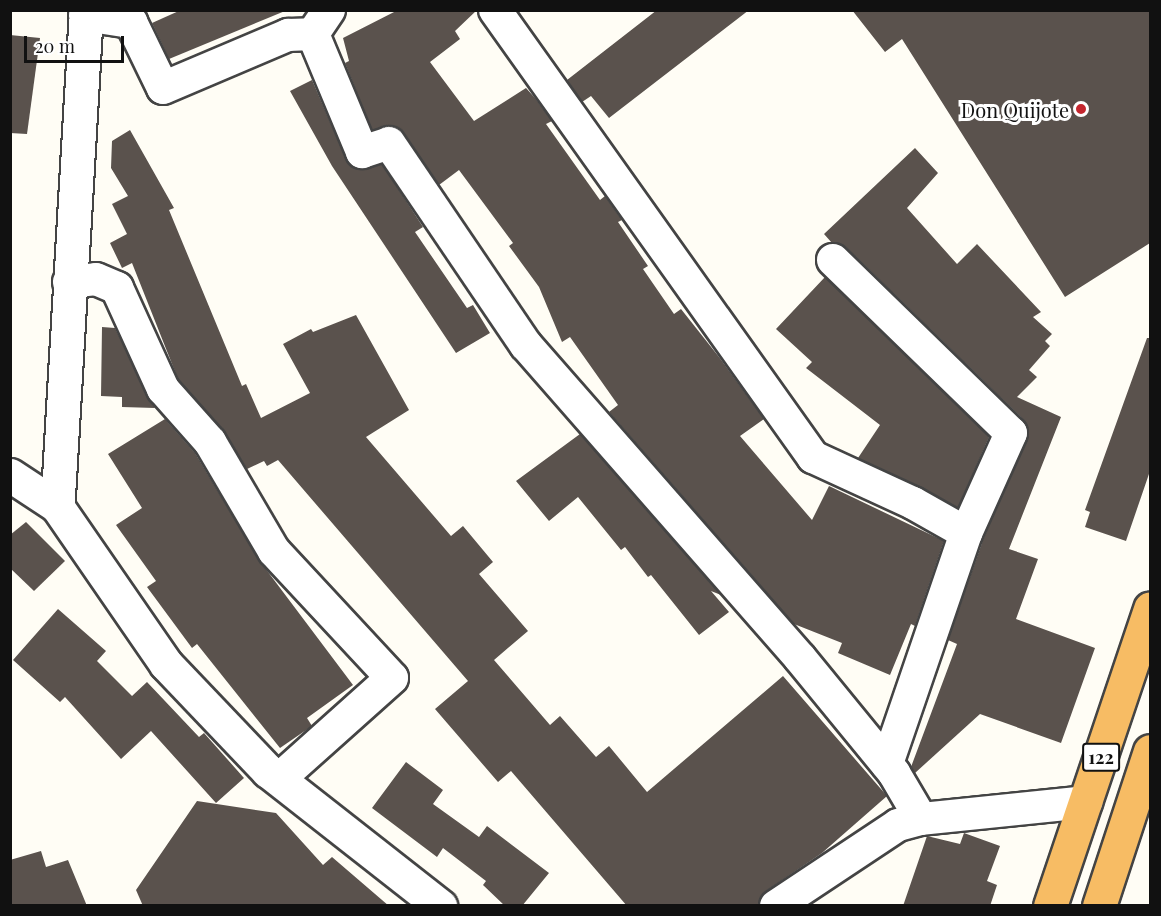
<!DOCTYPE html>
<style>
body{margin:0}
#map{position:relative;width:1161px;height:916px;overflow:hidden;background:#fffdf5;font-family:"Playfair Display",serif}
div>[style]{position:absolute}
.building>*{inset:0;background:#5a524d}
.roads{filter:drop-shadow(2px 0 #444) drop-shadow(-2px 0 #444) drop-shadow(0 2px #444) drop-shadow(0 -2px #444)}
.minor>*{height:32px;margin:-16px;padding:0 16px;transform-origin:16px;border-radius:16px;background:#fff}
.tertiary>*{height:33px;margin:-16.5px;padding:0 16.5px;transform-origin:16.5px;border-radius:16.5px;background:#fff}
.trunk>*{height:33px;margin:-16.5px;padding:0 16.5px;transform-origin:16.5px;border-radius:16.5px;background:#f7bc64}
.dots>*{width:16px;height:16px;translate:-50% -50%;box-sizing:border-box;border:3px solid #fff;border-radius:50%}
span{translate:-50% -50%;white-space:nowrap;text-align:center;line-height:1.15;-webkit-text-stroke:6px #fff;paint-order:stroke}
.shield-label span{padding:2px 4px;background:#fff;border:2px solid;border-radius:4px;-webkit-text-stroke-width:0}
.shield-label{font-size:18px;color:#111;font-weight:700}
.poi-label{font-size:20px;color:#111}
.right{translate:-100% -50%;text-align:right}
.frame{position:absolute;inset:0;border:12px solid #111;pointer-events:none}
.scale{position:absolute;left:24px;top:36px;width:100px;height:27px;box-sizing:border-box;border:3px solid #111;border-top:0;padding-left:8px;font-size:18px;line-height:21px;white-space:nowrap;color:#111;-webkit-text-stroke:4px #fff;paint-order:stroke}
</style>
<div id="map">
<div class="building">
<div style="clip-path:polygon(181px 10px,285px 10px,285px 11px,169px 59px,152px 23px)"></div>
<div style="clip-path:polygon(398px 10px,477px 10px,455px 31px,460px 39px,430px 62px,474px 121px,526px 88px,535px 98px,552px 121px,546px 124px,600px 200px,605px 196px,622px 220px,618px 222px,648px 266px,643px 269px,674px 314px,681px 309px,719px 357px,764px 419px,740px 436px,812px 520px,829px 486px,944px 541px,915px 626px,911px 624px,890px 675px,838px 653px,842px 643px,794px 624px,609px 412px,618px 405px,570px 337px,562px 342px,539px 287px,509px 246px,513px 243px,459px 170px,439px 185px,403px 132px,394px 126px,372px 130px,345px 63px,349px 61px,343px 38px)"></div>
<div style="clip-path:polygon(657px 10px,749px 10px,609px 118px,591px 96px,582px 102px,567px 80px)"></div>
<div style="clip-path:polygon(852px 10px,1150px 10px,1150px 243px,1065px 297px,902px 39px,885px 52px)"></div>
<div style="clip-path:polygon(10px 35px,40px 38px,27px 134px,10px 133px)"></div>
<div style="clip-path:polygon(312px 80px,346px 159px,359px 170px,382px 164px,423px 227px,415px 232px,467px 308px,473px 305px,490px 333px,456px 353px,332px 166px,290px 91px)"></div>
<div style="clip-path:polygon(130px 130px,174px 208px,169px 210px,242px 386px,246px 384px,261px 418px,310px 393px,283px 344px,311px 329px,313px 332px,356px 315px,409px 410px,366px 437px,451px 536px,463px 526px,493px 562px,479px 574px,528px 631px,494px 660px,550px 725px,560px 716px,596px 757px,609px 746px,647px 792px,783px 676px,887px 796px,822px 853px,766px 891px,758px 906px,627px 906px,511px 771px,498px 782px,435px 709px,468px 681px,278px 460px,267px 466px,264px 461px,247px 469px,223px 430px,178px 379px,132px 263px,122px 268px,110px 243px,127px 234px,112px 204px,128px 196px,111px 168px,112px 141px)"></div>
<div style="clip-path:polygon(915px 148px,938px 173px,907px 208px,957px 264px,977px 244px,1041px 312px,1033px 317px,1052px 334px,1045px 341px,1050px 346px,1029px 370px,1037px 377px,1017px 397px,1061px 417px,1009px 549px,1038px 559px,1016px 619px,1095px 648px,1061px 743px,980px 714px,915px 773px,911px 767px,957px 644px,948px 640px,983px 540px,1029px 430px,1024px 420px,846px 247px,832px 243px,824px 234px)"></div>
<div style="clip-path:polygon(825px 277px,989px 437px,958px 508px,858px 458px,880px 425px,806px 368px,812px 362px,776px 329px)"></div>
<div style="clip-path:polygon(102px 327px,115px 328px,155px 408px,122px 407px,122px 397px,101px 396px)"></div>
<div style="clip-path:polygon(1147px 338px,1150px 338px,1150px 471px,1126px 541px,1085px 527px,1090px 512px,1085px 510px)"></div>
<div style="clip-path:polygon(165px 419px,195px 453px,259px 560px,353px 685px,307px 718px,312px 726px,280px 748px,197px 644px,192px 648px,147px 587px,156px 581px,116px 525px,142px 508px,108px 454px)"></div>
<div style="clip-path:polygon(580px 434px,721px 595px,711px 591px,729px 612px,699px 635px,651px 575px,648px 577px,625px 547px,621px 550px,578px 497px,549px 521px,516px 481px)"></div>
<div style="clip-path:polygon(26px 522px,65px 561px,34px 591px,10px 568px,10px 535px)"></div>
<div style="clip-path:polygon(58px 609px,106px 651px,97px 661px,132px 696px,147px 682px,199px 737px,204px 733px,244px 778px,216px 803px,151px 731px,121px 759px,65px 697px,60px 702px,13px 660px)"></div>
<div style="clip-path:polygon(406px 762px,443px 790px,433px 804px,479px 837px,487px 826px,549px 873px,522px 906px,505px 906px,483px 885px,486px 881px,443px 848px,437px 857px,372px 808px)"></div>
<div style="clip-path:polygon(197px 801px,276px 813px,323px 865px,332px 857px,389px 906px,143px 906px,136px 890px)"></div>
<div style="clip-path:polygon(964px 833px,1000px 846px,987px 881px,997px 885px,990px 906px,903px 906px,927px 836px,960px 844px)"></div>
<div style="clip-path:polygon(41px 851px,46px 867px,68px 860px,87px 906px,10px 906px,10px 860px)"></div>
</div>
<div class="roads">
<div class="minor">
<div style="left:329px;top:10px;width:29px;rotate:124deg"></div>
<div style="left:313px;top:34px;width:128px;rotate:67.4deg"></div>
<div style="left:362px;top:152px;width:28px;rotate:-18deg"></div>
<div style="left:389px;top:143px;width:244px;rotate:55.9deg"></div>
<div style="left:526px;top:345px;width:416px;rotate:48.8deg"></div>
<div style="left:800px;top:658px;width:149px;rotate:50.7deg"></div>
<div style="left:894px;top:773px;width:53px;rotate:59.6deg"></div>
<div style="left:495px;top:10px;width:549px;rotate:54.57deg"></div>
<div style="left:813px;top:457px;width:110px;rotate:24.7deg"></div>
<div style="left:913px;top:503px;width:61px;rotate:29.5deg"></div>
<div style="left:85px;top:15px;width:47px;rotate:8.7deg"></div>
<div style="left:131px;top:22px;width:73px;rotate:64.1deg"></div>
<div style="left:163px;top:88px;width:136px;rotate:-23deg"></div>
<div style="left:288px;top:35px;width:25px;rotate:-2deg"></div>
<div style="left:833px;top:260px;width:248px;rotate:44.2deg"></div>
<div style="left:1011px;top:433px;width:110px;rotate:114.2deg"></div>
<div style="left:966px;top:533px;width:244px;rotate:108.9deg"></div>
<div style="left:69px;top:282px;width:27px;rotate:-6deg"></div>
<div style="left:96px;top:279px;width:23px;rotate:23deg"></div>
<div style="left:117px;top:288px;width:111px;rotate:65.5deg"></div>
<div style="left:163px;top:389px;width:71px;rotate:48.4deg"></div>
<div style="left:210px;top:442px;width:126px;rotate:59.6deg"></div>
<div style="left:274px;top:551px;width:173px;rotate:47.1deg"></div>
<div style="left:392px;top:678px;width:152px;rotate:138.2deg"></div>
<div style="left:776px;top:906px;width:146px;rotate:-33.6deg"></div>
<div style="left:898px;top:825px;width:24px;rotate:-15deg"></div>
<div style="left:921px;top:819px;width:166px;rotate:-5.9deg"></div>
</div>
<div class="tertiary">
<div style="left:86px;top:10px;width:497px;rotate:93.3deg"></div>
<div style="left:57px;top:506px;width:192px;rotate:55.4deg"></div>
<div style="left:166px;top:664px;width:148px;rotate:46.4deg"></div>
<div style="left:268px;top:771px;width:219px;rotate:38.1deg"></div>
<div style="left:10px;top:475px;width:56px;rotate:33.4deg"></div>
</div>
<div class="trunk">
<div style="left:1050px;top:906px;width:314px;rotate:-71.4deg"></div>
<div style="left:1099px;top:906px;width:163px;rotate:-71.8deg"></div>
</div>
</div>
<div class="dots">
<div style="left:1081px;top:109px;background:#c4262e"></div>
</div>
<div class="shield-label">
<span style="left:1101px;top:757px">122</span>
</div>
<div class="poi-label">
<span class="right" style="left:1069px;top:109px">Don Quijote</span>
</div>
<div class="frame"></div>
<div class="scale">20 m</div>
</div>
